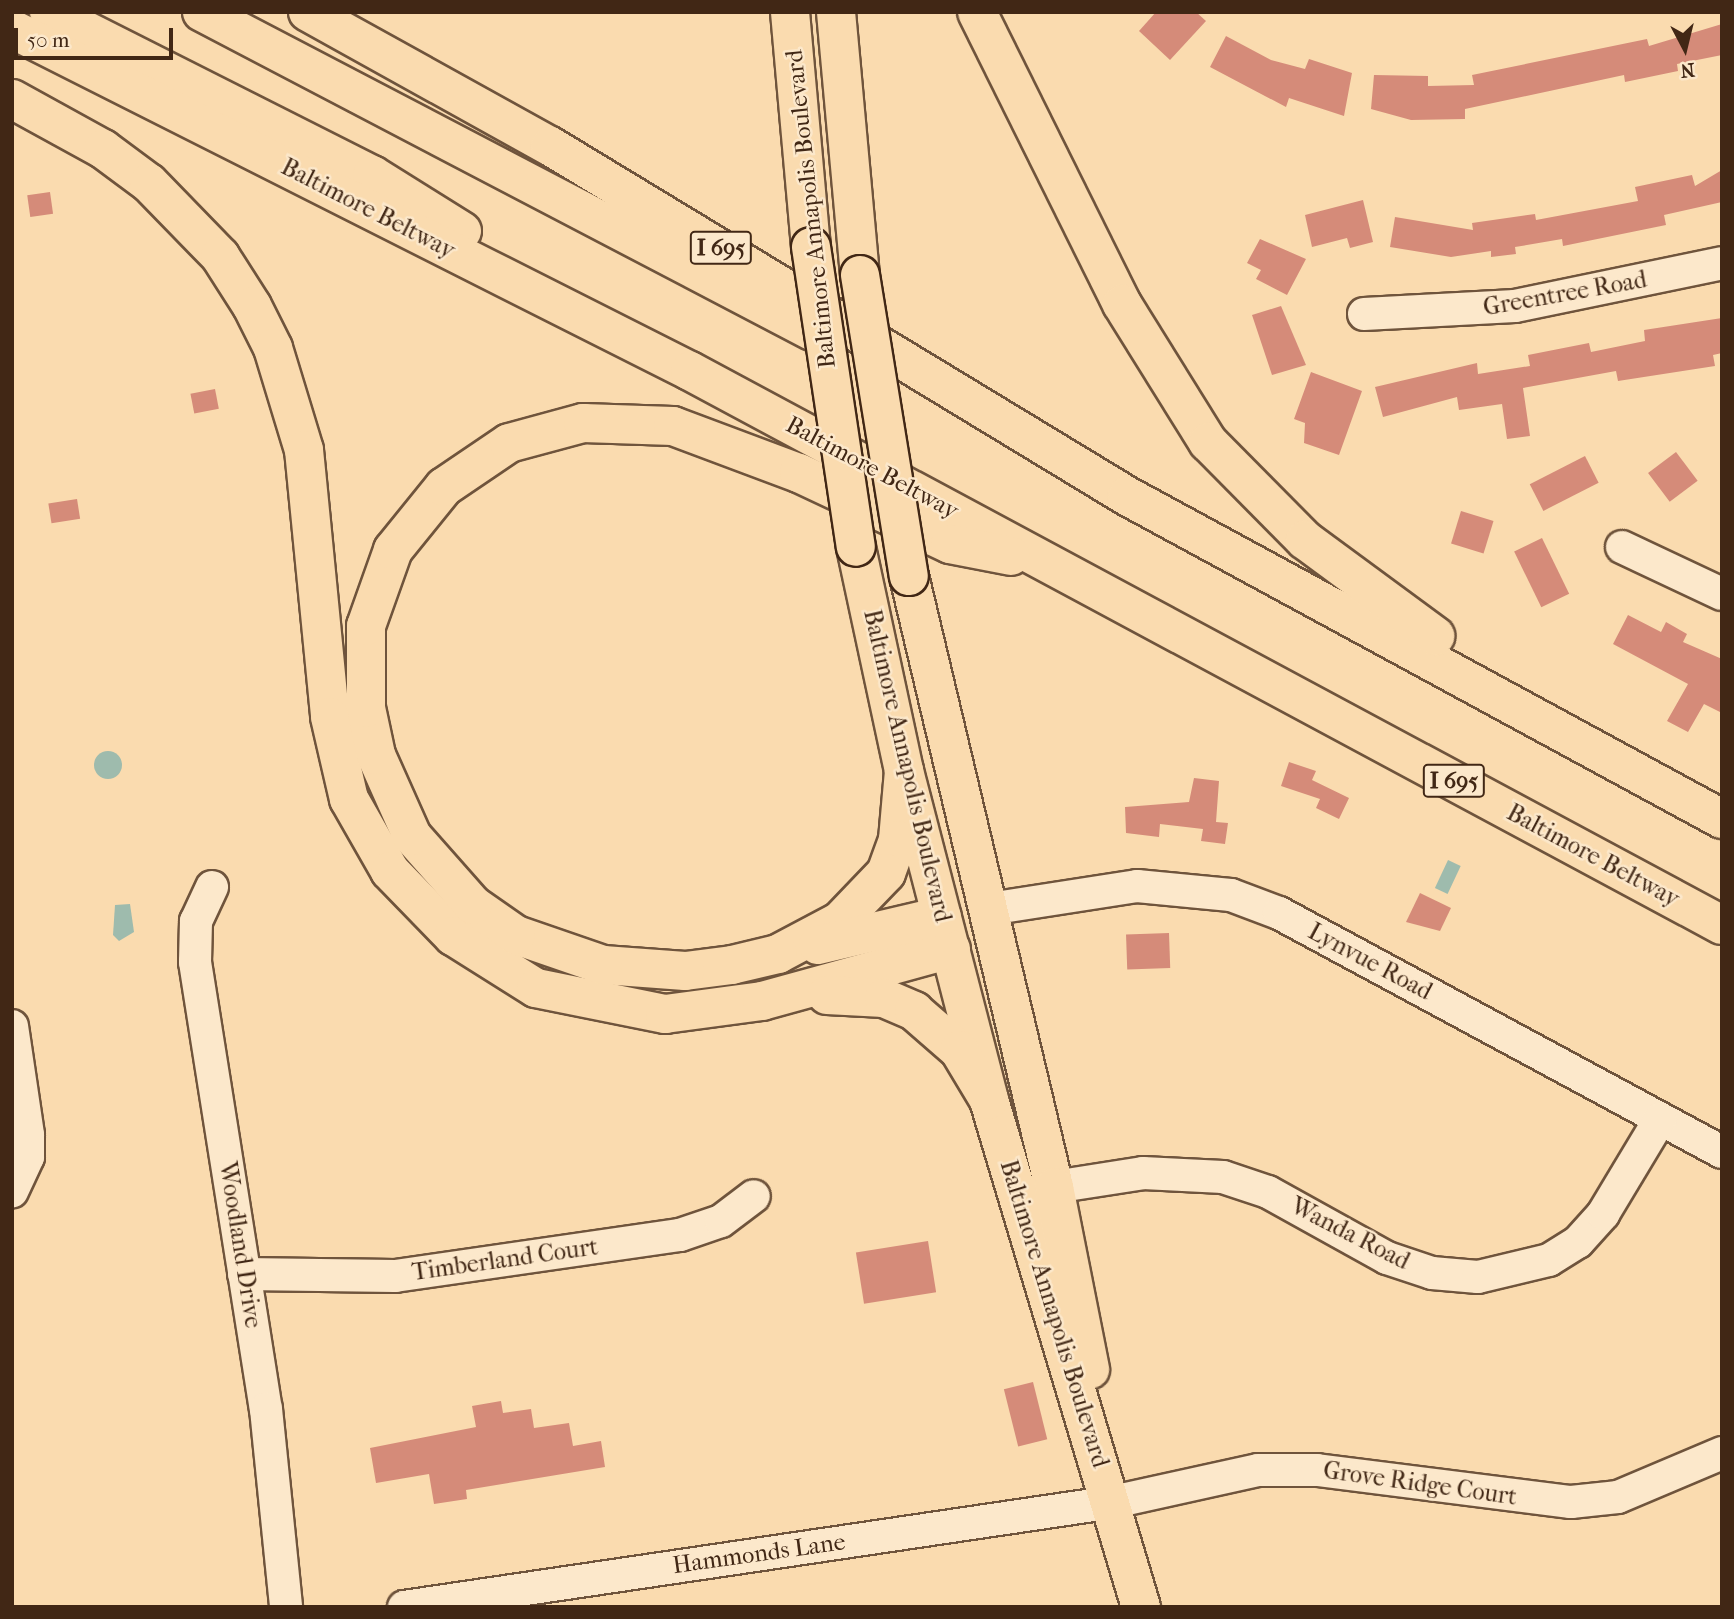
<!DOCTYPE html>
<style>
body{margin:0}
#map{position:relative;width:1734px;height:1619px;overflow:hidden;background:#fadbaf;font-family:"IM FELL French Canon",serif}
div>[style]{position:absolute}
.water>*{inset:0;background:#9ebbad;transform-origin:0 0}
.round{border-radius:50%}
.building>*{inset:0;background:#d58b79;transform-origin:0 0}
.roads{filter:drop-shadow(2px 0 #6f543c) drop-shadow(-2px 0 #6f543c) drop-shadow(0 2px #6f543c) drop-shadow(0 -2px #6f543c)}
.minor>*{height:32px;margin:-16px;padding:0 16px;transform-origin:16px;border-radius:16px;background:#fce8cb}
.major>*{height:38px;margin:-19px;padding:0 19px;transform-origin:19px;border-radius:19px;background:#fadbaf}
.highway>*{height:38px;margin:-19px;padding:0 19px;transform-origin:19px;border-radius:19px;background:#fadbaf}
.bridges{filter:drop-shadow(2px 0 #412715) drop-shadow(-2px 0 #412715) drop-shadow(0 2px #412715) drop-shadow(0 -2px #412715)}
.major-bridge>*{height:38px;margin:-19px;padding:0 19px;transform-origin:19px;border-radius:19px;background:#fadbaf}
span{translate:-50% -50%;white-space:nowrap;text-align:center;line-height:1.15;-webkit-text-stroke:5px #fce8cb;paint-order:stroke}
.shield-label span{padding:2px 5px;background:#fce8cb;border:2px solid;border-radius:5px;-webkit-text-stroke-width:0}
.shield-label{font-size:23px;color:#412715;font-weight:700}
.street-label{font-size:24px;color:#412715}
.frame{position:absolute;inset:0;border:14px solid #412715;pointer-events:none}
.north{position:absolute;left:1650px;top:14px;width:70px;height:70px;-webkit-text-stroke:5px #fce8cb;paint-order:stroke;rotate:173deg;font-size:19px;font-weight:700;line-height:28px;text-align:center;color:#412715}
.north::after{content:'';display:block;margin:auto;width:24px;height:32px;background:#412715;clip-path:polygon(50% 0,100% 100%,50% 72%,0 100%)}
.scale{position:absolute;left:14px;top:28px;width:159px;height:32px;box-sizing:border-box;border:4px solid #412715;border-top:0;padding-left:9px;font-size:21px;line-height:24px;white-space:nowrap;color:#412715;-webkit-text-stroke:5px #fce8cb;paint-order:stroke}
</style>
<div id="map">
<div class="water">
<div class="round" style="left:94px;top:751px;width:28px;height:28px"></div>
<div style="left:1448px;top:860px;width:14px;height:31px;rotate:25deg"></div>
<div style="clip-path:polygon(130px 904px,134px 932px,119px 941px,113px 935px,115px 905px)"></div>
</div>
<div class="building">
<div style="clip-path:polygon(1156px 12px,1196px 12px,1206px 21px,1170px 60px,1139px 31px)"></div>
<div style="clip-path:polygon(1722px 24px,1722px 55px,1677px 64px,1678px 71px,1625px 82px,1624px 75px,1465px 109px,1465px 119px,1411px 120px,1371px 109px,1374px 75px,1428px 76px,1428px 86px,1474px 85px,1472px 75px,1647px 39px,1649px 46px)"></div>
<div style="clip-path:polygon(1226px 36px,1271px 60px,1305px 69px,1309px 59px,1352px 73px,1344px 116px,1289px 98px,1286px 107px,1210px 67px)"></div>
<div style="clip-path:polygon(1722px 170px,1722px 202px,1664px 215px,1666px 225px,1563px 246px,1562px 239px,1515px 247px,1516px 254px,1491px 257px,1491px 251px,1451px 257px,1390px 247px,1395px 217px,1473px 230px,1472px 223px,1535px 214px,1536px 220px,1638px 201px,1635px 187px,1692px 175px,1695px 186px)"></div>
<div style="left:50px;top:192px;width:22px;height:23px;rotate:82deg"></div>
<div style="clip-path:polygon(1363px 200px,1373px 242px,1350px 248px,1347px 238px,1312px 247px,1305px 215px)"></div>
<div style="clip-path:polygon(1260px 239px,1306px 259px,1287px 295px,1256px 279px,1261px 270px,1247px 263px)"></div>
<div style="clip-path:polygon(1281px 306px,1306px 365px,1272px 375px,1252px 315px)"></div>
<div style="clip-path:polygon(1722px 318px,1722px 353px,1713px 355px,1715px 366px,1618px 381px,1616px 371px,1523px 388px,1530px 436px,1507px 439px,1502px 404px,1459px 410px,1457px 397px,1383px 417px,1375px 387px,1477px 363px,1478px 374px,1530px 366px,1528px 355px,1589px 343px,1591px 352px,1645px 341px,1644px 330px)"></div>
<div style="clip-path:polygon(1311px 372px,1362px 391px,1339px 455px,1304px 443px,1305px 423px,1294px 419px)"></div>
<div style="left:215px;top:389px;width:20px;height:25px;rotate:79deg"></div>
<div style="left:1676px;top:452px;width:36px;height:35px;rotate:53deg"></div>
<div style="left:1585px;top:456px;width:30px;height:62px;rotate:63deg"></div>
<div style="left:77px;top:499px;width:20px;height:29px;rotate:81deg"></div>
<div style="left:1461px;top:511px;width:34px;height:34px;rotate:17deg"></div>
<div style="left:1542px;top:538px;width:62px;height:31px;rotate:64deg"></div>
<div style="clip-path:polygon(1628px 615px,1661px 632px,1666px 622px,1687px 634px,1683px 642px,1722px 659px,1722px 713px,1704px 704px,1688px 732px,1667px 721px,1688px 684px,1613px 644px)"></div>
<div style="clip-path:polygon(1289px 762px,1316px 771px,1312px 780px,1349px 798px,1339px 819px,1316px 808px,1320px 799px,1281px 786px)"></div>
<div style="clip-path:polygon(1194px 778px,1219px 781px,1216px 822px,1228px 823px,1225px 844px,1201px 841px,1203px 829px,1160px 824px,1159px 837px,1126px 833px,1125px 807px,1189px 802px)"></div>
<div style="clip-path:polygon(1420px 893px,1451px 908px,1440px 931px,1406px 922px)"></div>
<div style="left:1169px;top:933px;width:35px;height:43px;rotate:88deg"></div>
<div style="left:928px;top:1241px;width:52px;height:73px;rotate:81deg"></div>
<div style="left:1033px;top:1382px;width:59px;height:30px;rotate:76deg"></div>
<div style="clip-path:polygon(501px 1401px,503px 1413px,531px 1409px,534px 1428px,569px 1423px,573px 1446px,601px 1441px,605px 1467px,466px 1490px,467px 1499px,434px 1504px,429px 1474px,376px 1483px,370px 1448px,476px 1427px,472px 1406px)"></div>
</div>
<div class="roads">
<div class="minor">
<div style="left:1364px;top:314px;width:151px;rotate:-3deg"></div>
<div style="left:1515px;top:306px;width:211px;rotate:-11.7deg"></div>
<div style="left:1622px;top:547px;width:110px;rotate:25.2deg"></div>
<div style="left:212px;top:887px;width:38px;rotate:115deg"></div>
<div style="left:196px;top:921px;width:41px;rotate:91.4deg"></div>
<div style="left:195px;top:962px;width:453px;rotate:81deg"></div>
<div style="left:266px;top:1409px;width:199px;rotate:84.2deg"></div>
<div style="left:989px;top:909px;width:150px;rotate:-8.8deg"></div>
<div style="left:1137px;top:886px;width:94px;rotate:5.5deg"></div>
<div style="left:1231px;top:895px;width:51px;rotate:20.6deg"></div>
<div style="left:1279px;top:913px;width:503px;rotate:28.35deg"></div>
<div style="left:12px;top:1026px;width:110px;rotate:81.6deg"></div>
<div style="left:28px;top:1135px;width:22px;rotate:90deg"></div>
<div style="left:28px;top:1157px;width:38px;rotate:115deg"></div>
<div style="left:1054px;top:1187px;width:90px;rotate:-8.9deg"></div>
<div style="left:1143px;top:1173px;width:80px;rotate:2.9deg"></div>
<div style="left:1223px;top:1177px;width:47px;rotate:18.4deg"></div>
<div style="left:1268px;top:1192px;width:136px;rotate:29deg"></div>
<div style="left:1387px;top:1258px;width:47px;rotate:18.4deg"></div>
<div style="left:1432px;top:1273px;width:46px;rotate:5deg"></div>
<div style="left:1478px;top:1277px;width:73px;rotate:-13.5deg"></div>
<div style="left:1549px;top:1260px;width:34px;rotate:-32deg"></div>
<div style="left:1578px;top:1242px;width:38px;rotate:-48deg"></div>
<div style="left:1603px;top:1214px;width:111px;rotate:-59deg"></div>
<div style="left:244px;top:1274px;width:151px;rotate:0.8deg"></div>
<div style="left:395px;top:1276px;width:288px;rotate:-8.2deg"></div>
<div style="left:680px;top:1235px;width:43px;rotate:-18.9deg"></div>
<div style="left:721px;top:1221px;width:41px;rotate:-37.1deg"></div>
<div style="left:404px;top:1607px;width:717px;rotate:-8.42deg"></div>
<div style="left:1113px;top:1502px;width:148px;rotate:-12.4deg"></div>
<div style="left:1258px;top:1470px;width:59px"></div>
<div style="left:1317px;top:1470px;width:256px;rotate:7.2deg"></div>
<div style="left:1571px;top:1502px;width:47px;rotate:-6.1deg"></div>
<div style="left:1618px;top:1497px;width:113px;rotate:-22.9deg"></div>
</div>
<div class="major">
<div style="left:790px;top:12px;width:236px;rotate:84.9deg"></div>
<div style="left:836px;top:12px;width:264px;rotate:84.8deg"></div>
<div style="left:856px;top:547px;width:229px;rotate:77.9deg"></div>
<div style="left:904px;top:771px;width:340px;rotate:75.5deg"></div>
<div style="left:989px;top:1100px;width:529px;rotate:73.31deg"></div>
<div style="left:909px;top:576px;width:628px;rotate:76.65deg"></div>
<div style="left:1054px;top:1187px;width:186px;rotate:78.8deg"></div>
</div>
<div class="highway">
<div style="left:49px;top:12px;width:362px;rotate:26.8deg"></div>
<div style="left:372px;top:175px;width:106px;rotate:31.9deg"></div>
<div style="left:202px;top:12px;width:688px;rotate:27.61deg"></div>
<div style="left:308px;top:12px;width:277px;rotate:29deg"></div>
<div style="left:550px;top:146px;width:675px;rotate:31.24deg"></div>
<div style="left:1127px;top:496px;width:677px;rotate:28.5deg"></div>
<div style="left:977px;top:12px;width:326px;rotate:63.6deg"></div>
<div style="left:1122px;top:304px;width:163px;rotate:58.1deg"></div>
<div style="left:1208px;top:442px;width:138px;rotate:45.3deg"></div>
<div style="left:1305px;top:540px;width:162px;rotate:36.4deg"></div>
<div style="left:12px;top:29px;width:759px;rotate:26.77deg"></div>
<div style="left:690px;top:371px;width:1171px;rotate:28.23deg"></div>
<div style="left:12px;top:99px;width:104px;rotate:28.8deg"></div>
<div style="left:103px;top:149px;width:57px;rotate:36.5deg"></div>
<div style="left:149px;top:183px;width:102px;rotate:45.8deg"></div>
<div style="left:220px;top:256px;width:59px;rotate:57.4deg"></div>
<div style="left:252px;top:306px;width:47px;rotate:63.4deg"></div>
<div style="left:273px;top:348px;width:107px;rotate:73.1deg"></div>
<div style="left:304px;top:450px;width:268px;rotate:84.4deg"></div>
<div style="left:330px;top:717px;width:84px;rotate:77deg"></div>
<div style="left:349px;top:799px;width:83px;rotate:60.3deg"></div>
<div style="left:390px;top:871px;width:91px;rotate:45.9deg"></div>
<div style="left:453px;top:936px;width:98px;rotate:32.1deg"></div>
<div style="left:536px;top:988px;width:132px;rotate:11.4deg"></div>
<div style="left:665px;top:1014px;width:98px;rotate:-7.6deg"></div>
<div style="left:762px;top:1001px;width:196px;rotate:-15.4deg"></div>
<div style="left:904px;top:771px;width:69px;rotate:95deg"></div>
<div style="left:898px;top:840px;width:35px;rotate:110deg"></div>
<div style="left:886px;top:873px;width:66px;rotate:133.8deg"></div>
<div style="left:840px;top:921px;width:70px;rotate:152deg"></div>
<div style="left:778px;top:954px;width:47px;rotate:166.6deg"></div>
<div style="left:732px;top:965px;width:47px;rotate:172.7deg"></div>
<div style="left:685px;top:971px;width:82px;rotate:-175.8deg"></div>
<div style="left:603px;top:965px;width:92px;rotate:-161deg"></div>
<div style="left:516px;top:935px;width:52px;rotate:-145.1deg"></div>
<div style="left:473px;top:905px;width:92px;rotate:-131.5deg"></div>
<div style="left:412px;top:836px;width:89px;rotate:-114deg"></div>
<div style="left:376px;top:755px;width:48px;rotate:-102deg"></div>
<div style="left:366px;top:708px;width:82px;rotate:-90deg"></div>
<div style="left:366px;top:626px;width:81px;rotate:-70.4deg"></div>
<div style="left:393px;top:550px;width:81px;rotate:-51deg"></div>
<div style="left:444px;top:487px;width:78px;rotate:-34.1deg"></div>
<div style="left:509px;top:443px;width:77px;rotate:-15.1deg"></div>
<div style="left:583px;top:423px;width:90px;rotate:1.9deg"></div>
<div style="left:673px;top:426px;width:134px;rotate:20.5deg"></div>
<div style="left:799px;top:473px;width:167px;rotate:25.2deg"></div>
<div style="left:950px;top:544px;width:62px;rotate:11.1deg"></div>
<div style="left:818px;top:945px;width:127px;rotate:-13.2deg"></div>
<div style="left:827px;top:995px;width:57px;rotate:3deg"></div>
<div style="left:884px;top:998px;width:33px;rotate:23deg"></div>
<div style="left:914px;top:1011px;width:60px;rotate:40.9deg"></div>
<div style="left:959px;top:1050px;width:58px;rotate:59deg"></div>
</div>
</div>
<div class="bridges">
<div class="major-bridge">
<div style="left:811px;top:247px;width:303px;rotate:81.5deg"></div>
<div style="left:860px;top:275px;width:305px;rotate:80.8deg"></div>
</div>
</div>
<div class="shield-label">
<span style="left:721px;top:248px">I 695</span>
<span style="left:1454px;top:781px">I 695</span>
</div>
<div class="street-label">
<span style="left:368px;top:209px;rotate:27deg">Baltimore Beltway</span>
<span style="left:811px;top:209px;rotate:-96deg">Baltimore Annapolis Boulevard</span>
<span style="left:1565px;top:294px;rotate:-10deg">Greentree Road</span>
<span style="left:872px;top:468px;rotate:28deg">Baltimore Beltway</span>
<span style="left:907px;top:766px;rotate:77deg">Baltimore Annapolis Boulevard</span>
<span style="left:1593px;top:856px;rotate:28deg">Baltimore Beltway</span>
<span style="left:1370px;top:962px;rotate:28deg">Lynvue Road</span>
<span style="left:1350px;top:1234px;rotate:27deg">Wanda Road</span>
<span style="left:240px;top:1245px;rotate:81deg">Woodland Drive</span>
<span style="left:505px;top:1260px;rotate:-8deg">Timberland Court</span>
<span style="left:1054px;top:1314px;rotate:73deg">Baltimore Annapolis Boulevard</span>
<span style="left:1420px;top:1484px;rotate:8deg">Grove Ridge Court</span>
<span style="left:759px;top:1554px;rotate:-8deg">Hammonds Lane</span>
</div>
<div class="frame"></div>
<div class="north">N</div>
<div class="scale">50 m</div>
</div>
